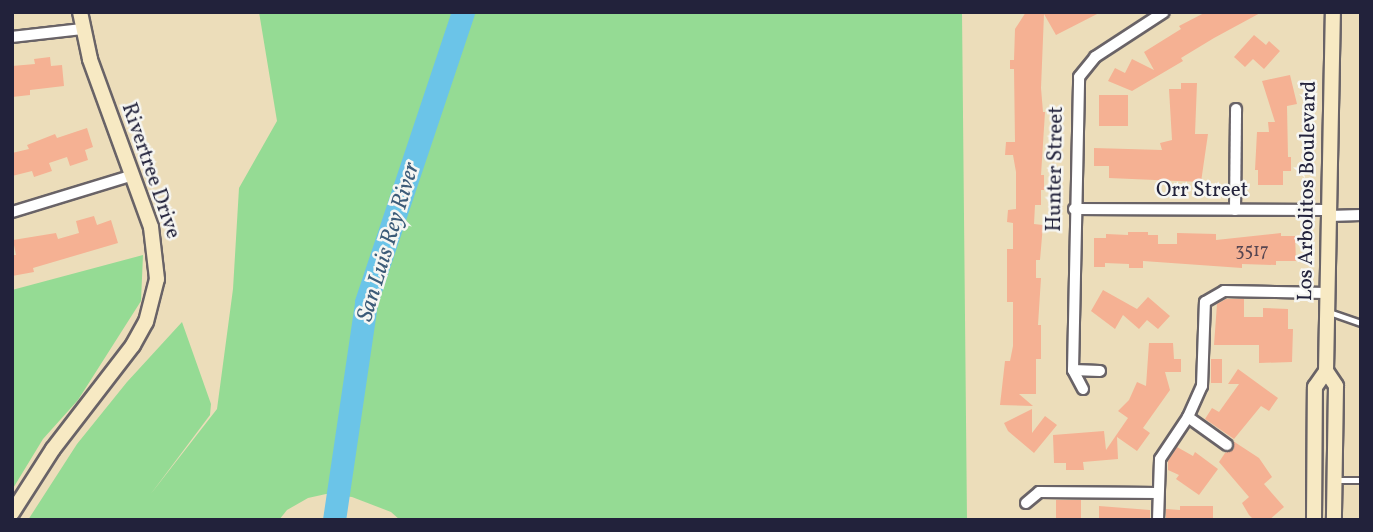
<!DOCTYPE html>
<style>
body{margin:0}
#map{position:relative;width:1373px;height:532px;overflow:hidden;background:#ecddba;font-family:Vollkorn,serif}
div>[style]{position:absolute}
.green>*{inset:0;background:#95db94}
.river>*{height:23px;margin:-11.5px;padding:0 11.5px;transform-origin:11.5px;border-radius:11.5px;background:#6bc4e8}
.building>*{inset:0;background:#f5b193;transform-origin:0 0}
.roads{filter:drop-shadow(2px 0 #696367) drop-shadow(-2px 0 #696367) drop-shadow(0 2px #696367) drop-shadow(0 -2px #696367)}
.lane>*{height:5px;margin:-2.5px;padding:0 2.5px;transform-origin:2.5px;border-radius:2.5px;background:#fff}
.street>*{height:10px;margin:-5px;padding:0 5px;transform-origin:5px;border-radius:5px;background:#fff}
.secondary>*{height:14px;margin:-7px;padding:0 7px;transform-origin:7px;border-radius:7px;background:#f7e9c3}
span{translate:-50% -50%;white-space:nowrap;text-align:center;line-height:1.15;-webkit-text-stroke:5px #f6f6f2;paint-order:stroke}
.number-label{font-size:18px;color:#574651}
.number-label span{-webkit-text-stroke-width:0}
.street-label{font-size:21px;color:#22223b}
.water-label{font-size:23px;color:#3c5b78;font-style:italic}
.frame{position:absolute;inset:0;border:14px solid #22223b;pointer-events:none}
</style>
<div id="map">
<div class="green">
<div style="clip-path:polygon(259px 12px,962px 12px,967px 520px,400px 520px,391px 512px,352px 497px,326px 494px,308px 498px,287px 510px,279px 520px,28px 520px,77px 444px,127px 382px,182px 322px,211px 404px,210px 415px,150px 495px,217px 409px,233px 289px,239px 188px,277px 121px)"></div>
<div style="clip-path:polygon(143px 255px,141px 301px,78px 400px,43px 439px,12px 490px,12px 290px)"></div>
</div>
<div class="river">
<div style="left:334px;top:520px;width:220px;rotate:-81.6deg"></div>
<div style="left:366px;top:302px;width:306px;rotate:-71.5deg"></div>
</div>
<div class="building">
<div style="clip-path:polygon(1026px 12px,1101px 12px,1056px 35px,1044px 14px,1041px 88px,1043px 112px,1045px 112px,1041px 175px,1044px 175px,1044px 190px,1041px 190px,1041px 205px,1035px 205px,1034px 224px,1043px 225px,1040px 260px,1036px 260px,1036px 278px,1041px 278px,1038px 325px,1041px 325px,1041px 359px,1036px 359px,1036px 394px,1019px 394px,1033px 406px,1000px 405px,1005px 361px,1010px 361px,1013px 346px,1013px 302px,1007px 302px,1007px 249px,1013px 249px,1013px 223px,1007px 222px,1008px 210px,1016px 209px,1016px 172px,1013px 155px,1005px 155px,1006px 142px,1015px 142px,1014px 69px,1010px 69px,1010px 60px,1014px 60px,1015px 29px)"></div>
<div style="clip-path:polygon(1206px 12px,1262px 12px,1214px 38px,1181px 58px,1183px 61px,1132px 91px,1108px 81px,1115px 68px,1125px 73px,1132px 59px,1154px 70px,1144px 52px,1181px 29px,1179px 26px)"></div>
<div style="clip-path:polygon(1254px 35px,1266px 45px,1269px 41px,1280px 51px,1264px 69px,1253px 59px,1245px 67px,1234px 57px)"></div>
<div style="clip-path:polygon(50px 57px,51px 66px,62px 65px,64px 86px,30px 90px,30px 95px,12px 97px,12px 66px,35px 64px,34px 59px)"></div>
<div style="clip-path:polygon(1290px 75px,1297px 104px,1287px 106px,1288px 157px,1291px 157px,1291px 171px,1283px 171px,1283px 185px,1258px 185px,1258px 170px,1255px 170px,1257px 132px,1269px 132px,1268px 122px,1275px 122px,1262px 81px)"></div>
<div style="clip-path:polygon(1181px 83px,1197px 83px,1195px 134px,1208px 134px,1201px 182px,1109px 178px,1109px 166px,1094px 166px,1094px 148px,1162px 150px,1160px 143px,1172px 140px,1169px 89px,1181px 89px)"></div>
<div style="left:1099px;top:95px;width:29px;height:31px"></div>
<div style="clip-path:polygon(87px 128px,93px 147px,85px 150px,88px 160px,70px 166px,67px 157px,49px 163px,52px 171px,34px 177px,32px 171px,12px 176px,12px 153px,29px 149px,27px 145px,55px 134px,57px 138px)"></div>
<div style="clip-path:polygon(94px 216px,97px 225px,111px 220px,118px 243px,33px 268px,34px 272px,12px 276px,12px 255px,16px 255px,13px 240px,56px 233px,58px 239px,79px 233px,76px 221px)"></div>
<div style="clip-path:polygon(1128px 232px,1148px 232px,1148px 235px,1158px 235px,1158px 244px,1177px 244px,1177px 233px,1216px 234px,1216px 240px,1281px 233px,1281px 236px,1295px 236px,1296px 261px,1276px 261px,1276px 265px,1242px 264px,1242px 268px,1143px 261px,1143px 268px,1129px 268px,1129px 264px,1105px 263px,1105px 267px,1094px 267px,1094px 238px,1106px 238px,1106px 234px,1128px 235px)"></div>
<div style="clip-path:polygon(1103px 290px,1137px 309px,1148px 297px,1170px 316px,1158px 329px,1147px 320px,1139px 329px,1123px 315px,1115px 329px,1091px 311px)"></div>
<div style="clip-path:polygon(1226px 299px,1244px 299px,1244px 317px,1263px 317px,1263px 308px,1288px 309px,1288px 329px,1293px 329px,1292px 362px,1259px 363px,1259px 345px,1214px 345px,1217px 304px)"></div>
<div style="clip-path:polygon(1149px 343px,1173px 343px,1174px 359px,1181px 359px,1181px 372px,1165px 372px,1170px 390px,1143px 428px,1150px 433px,1137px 451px,1117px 437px,1118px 459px,1083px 462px,1084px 470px,1066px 470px,1066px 463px,1054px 463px,1053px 435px,1104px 431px,1106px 450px,1128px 418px,1118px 411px,1129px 400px,1137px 382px,1146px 386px)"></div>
<div style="left:1211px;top:359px;width:11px;height:24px"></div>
<div style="clip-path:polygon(1238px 369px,1278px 398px,1269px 411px,1261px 406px,1234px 439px,1205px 419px,1212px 408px,1219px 412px,1239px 384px,1228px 384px)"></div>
<div style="clip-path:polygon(1032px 409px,1032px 433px,1045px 416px,1057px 425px,1034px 453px,1008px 431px,1004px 423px)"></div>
<div style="clip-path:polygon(1233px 441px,1259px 458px,1272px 477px,1264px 484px,1284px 507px,1269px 520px,1254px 520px,1249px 515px,1242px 503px,1249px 497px,1219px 462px,1225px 453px,1234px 449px)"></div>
<div style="clip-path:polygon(1177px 447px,1193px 456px,1195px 452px,1218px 469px,1199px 495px,1176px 479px,1179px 475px,1168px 470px,1168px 461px)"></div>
<div style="left:1056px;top:500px;width:25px;height:20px"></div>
<div style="clip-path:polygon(1099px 506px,1150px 510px,1150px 520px,1099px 520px)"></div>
<div style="clip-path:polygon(1180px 506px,1213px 506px,1213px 520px,1166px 520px,1166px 509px,1180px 510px)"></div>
</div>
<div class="roads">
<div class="lane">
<div style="left:1329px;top:312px;width:34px;rotate:19deg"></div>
<div style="left:1337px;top:480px;width:24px"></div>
</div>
<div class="street">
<div style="left:12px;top:37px;width:70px;rotate:-6.5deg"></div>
<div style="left:1074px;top:209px;width:255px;rotate:0.2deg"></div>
<div style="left:1235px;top:210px;width:101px;rotate:-89.4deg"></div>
<div style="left:12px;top:212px;width:127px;rotate:-17deg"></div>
<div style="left:1329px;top:216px;width:32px;rotate:-2deg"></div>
<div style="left:1073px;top:370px;width:27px;rotate:2deg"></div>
<div style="left:1083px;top:389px;width:21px;rotate:-118deg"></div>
<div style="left:1073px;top:370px;width:293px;rotate:-88.8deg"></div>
<div style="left:1079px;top:77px;width:26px;rotate:-51deg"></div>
<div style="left:1095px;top:57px;width:82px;rotate:-33.1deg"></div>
<div style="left:1188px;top:417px;width:48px;rotate:35.7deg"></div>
<div style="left:1026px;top:503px;width:17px;rotate:-40deg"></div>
<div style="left:1039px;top:492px;width:119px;rotate:0.5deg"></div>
<div style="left:1158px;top:520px;width:61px;rotate:-88.1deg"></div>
<div style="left:1160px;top:459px;width:50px;rotate:-56.3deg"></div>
<div style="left:1188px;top:417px;width:34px;rotate:-66deg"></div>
<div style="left:1202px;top:386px;width:84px;rotate:-88deg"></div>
<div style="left:1205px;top:302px;width:22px;rotate:-30deg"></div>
<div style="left:1224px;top:291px;width:103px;rotate:1.1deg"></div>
</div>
<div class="secondary">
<div style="left:1326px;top:371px;width:18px;rotate:56deg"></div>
<div style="left:1336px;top:386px;width:134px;rotate:90.9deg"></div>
<div style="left:12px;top:513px;width:76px;rotate:-57.4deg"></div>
<div style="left:53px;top:449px;width:131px;rotate:-52.4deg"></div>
<div style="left:133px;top:345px;width:26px;rotate:-61deg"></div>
<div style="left:146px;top:322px;width:44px;rotate:-75.7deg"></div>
<div style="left:157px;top:279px;width:52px;rotate:-96.6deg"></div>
<div style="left:151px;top:227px;width:179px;rotate:-110deg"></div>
<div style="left:90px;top:59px;width:48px;rotate:-102deg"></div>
<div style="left:1314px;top:520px;width:133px;rotate:-89.6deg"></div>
<div style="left:1315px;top:387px;width:19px;rotate:-55deg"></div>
<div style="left:1326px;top:371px;width:359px;rotate:-88.9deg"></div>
</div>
</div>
<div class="number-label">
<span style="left:1252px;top:252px">3517</span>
</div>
<div class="street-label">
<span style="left:1056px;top:169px;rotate:-89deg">Hunter Street</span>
<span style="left:150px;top:171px;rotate:71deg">Rivertree Drive</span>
<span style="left:1202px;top:191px">Orr Street</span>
<span style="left:1308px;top:191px;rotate:-89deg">Los Arbolitos Boulevard</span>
</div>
<div class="water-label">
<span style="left:389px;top:242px;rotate:-73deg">San Luis Rey River</span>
</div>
<div class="frame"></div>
</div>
